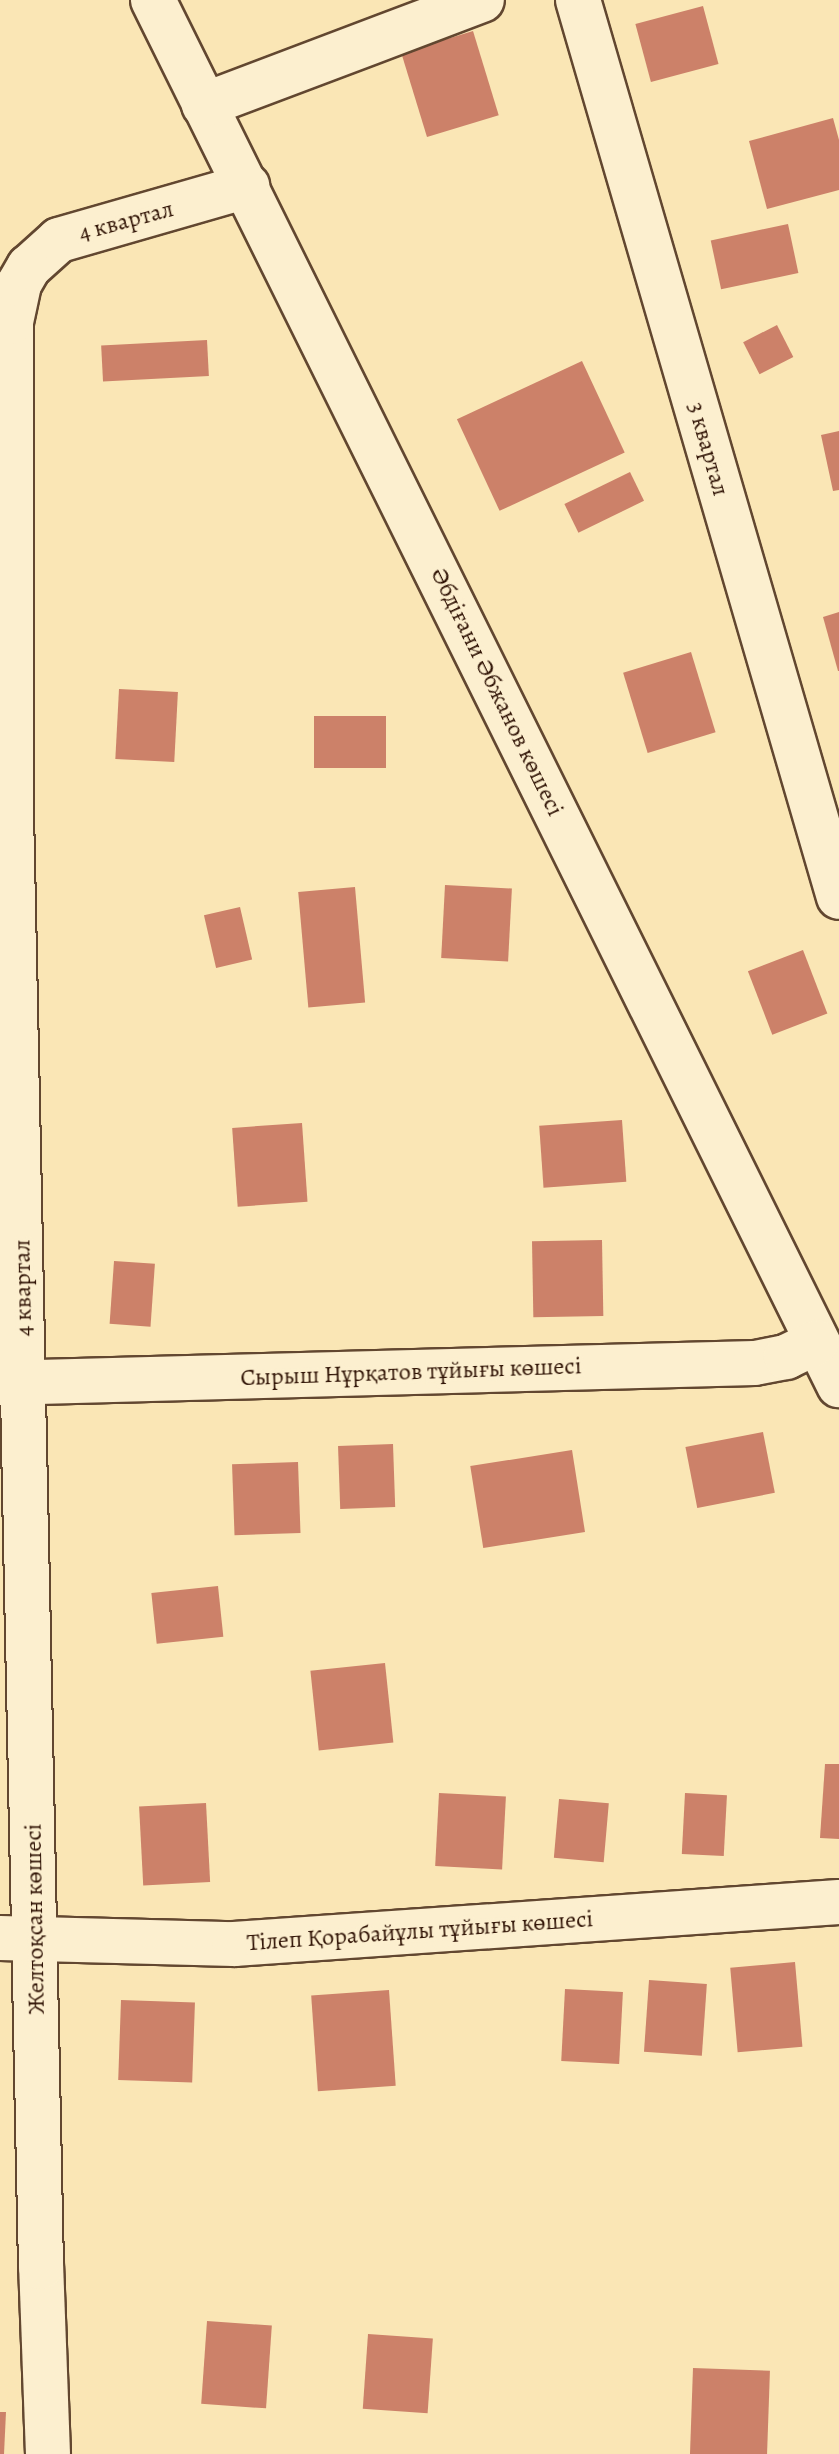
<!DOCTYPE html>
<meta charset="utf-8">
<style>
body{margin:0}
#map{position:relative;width:839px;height:2454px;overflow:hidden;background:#fae6b5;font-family:Alegreya,serif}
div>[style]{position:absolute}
.building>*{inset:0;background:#cc8169;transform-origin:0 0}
.roads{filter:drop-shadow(2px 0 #624730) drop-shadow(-2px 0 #624730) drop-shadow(0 2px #624730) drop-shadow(0 -2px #624730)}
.minor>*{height:44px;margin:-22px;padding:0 22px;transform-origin:22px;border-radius:22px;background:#fcefcf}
span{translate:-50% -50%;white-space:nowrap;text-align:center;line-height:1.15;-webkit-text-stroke:7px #fcefcf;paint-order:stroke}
.street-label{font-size:24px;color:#2f1204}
</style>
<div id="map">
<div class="building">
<div style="left:703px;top:6px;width:60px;height:70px;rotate:75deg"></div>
<div style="left:473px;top:31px;width:88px;height:75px;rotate:73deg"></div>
<div style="clip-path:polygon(833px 118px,839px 140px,839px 190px,767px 209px,749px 141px)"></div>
<div style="left:788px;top:224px;width:50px;height:79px;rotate:78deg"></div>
<div style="left:777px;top:325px;width:36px;height:38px;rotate:63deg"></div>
<div style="left:207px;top:340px;width:36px;height:106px;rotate:87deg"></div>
<div style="left:582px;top:361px;width:101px;height:138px;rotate:65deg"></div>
<div style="clip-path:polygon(839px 431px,839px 490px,833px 491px,821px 435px)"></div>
<div style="left:630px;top:472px;width:32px;height:73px;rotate:64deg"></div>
<div style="clip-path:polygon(839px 612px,839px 671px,838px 671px,823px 617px)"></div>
<div style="left:691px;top:652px;width:84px;height:71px;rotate:73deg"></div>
<div style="left:119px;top:689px;width:59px;height:70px;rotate:3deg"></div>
<div style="left:386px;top:716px;width:52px;height:72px;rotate:90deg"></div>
<div style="left:445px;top:885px;width:67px;height:73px;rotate:3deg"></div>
<div style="left:355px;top:887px;width:116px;height:57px;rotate:85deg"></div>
<div style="left:240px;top:907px;width:54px;height:37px;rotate:77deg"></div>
<div style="left:803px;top:950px;width:68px;height:59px;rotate:69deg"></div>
<div style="left:622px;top:1120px;width:62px;height:83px;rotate:86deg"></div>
<div style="left:302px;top:1123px;width:79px;height:70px;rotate:86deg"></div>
<div style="left:602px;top:1240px;width:76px;height:70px;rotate:89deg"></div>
<div style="left:114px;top:1261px;width:41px;height:63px;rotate:4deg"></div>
<div style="left:763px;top:1432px;width:62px;height:79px;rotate:79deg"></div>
<div style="left:393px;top:1444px;width:63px;height:55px;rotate:88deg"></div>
<div style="left:572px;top:1450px;width:83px;height:103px;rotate:81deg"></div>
<div style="left:298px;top:1462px;width:71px;height:66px;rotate:88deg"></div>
<div style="left:218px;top:1586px;width:51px;height:67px;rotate:84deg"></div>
<div style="left:385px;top:1663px;width:80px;height:75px;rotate:84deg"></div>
<div style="clip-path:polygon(825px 1764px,839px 1764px,839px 1839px,820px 1838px)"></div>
<div style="left:439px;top:1793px;width:67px;height:73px;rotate:3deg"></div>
<div style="left:685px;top:1793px;width:42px;height:61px;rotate:3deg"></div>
<div style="left:559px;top:1799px;width:50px;height:59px;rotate:5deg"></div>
<div style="left:206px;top:1803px;width:79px;height:67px;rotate:87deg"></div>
<div style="left:795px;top:1962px;width:85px;height:65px;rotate:85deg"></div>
<div style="left:649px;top:1980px;width:58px;height:72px;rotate:4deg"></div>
<div style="left:565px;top:1989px;width:58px;height:72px;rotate:3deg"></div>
<div style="left:389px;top:1990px;width:96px;height:78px;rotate:86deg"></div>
<div style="left:121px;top:2000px;width:74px;height:80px;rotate:2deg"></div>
<div style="left:207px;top:2321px;width:65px;height:83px;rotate:4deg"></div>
<div style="left:368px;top:2334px;width:65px;height:75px;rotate:4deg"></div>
<div style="left:693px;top:2368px;width:77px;height:86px;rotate:2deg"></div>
<div style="clip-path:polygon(0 2412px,6px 2412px,4px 2454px,0 2454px)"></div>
</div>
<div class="roads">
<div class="minor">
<div style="left:153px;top:0;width:1546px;rotate:63.65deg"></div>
<div style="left:578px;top:0;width:934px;rotate:73.78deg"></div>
<div style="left:204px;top:105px;width:297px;rotate:-20.7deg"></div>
<div style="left:0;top:1383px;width:755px;rotate:-1.52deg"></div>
<div style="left:755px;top:1363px;width:32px;rotate:-11deg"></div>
<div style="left:786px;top:1357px;width:34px;rotate:-26deg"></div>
<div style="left:0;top:1938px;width:234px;rotate:1.5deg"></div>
<div style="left:234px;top:1944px;width:606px;rotate:-3.97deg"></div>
<div style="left:48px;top:2454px;width:187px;rotate:-92.1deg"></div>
<div style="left:41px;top:2267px;width:1459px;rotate:-91.18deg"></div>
<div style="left:11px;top:808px;width:486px;rotate:-90deg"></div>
<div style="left:11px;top:322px;width:39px;rotate:-78deg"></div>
<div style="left:19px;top:284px;width:20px;rotate:-60deg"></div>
<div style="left:29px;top:267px;width:40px;rotate:-42deg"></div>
<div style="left:59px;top:240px;width:196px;rotate:-16deg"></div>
</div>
</div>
<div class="street-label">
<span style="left:126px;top:221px;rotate:-15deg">4 квартал</span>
<span style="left:708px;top:449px;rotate:74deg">3 квартал</span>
<span style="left:497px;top:692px;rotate:64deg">Әбдіғани Әбжанов көшесі</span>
<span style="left:23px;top:1288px;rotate:-91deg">4 квартал</span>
<span style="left:411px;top:1372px;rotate:-2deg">Сырыш Нұрқатов тұйығы көшесі</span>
<span style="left:35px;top:1919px;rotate:-91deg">Желтоқсан көшесі</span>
<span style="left:420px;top:1931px;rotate:-4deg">Тілеп Қорабайұлы тұйығы көшесі</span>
</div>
</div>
